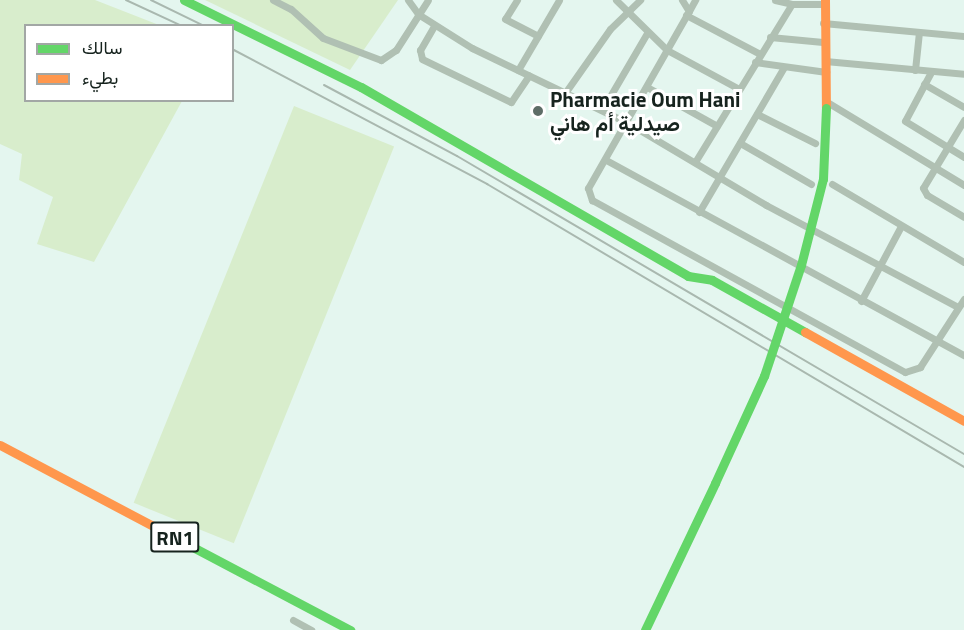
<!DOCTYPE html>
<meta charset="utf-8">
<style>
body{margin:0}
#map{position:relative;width:964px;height:630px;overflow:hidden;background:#e4f6ef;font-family:"Titillium Web",Vazirmatn,sans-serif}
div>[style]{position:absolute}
.green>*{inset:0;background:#d8edcc;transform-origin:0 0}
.street>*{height:7px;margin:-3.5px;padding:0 3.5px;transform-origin:3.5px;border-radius:3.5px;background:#b0c0b3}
.fast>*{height:9px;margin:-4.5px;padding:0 4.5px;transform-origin:4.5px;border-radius:4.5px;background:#63d668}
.slow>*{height:9px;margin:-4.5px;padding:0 4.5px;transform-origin:4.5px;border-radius:4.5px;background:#ff974d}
.rail>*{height:2px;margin:-1px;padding:0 1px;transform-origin:1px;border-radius:1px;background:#a9b8af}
.fast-bridge>*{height:9px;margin:-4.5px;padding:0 4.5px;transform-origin:4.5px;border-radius:4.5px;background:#63d668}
.dots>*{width:16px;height:16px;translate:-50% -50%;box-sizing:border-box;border:3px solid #fff;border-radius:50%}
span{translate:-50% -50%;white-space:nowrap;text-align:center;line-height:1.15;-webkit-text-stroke:6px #fff;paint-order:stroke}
.shield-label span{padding:2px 4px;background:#fff;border:2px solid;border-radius:4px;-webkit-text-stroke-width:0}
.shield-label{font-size:20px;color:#16231e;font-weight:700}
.poi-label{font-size:21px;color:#16231e;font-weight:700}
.left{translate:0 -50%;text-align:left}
.legend{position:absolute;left:24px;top:24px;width:210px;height:78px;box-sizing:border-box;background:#fff;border:2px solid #a2a7a5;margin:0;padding:8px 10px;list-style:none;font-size:18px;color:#16231e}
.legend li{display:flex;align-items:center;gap:12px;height:30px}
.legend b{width:30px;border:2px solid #a2a7a5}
</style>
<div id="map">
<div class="green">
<div style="clip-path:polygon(0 0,95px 0,159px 25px,26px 26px,26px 100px,182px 101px,94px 262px,37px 244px,53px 197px,19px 180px,22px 154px,0 144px)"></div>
<div style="clip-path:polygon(205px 0,398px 0,350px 70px)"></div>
<div style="left:294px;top:106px;width:108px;height:428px;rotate:22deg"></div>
</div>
<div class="street">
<div style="left:273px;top:0;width:20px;rotate:27deg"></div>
<div style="left:291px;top:9px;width:43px;rotate:42.2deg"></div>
<div style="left:323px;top:38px;width:62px;rotate:20.8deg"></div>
<div style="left:381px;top:60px;width:18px;rotate:-34deg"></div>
<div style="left:396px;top:50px;width:59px;rotate:-57.4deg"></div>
<div style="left:408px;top:0;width:17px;rotate:54deg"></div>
<div style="left:418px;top:14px;width:64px;rotate:32.2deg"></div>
<div style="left:472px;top:48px;width:173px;rotate:25.7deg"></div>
<div style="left:628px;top:123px;width:161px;rotate:30.7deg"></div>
<div style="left:766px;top:205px;width:217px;rotate:28deg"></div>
<div style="left:517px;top:0;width:22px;rotate:122deg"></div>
<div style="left:505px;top:19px;width:37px;rotate:27deg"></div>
<div style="left:616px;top:0;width:71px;rotate:44.4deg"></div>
<div style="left:667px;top:50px;width:82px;rotate:28.4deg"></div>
<div style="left:682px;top:0;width:13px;rotate:58deg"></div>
<div style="left:689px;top:11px;width:204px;rotate:119.7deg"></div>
<div style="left:588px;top:188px;width:13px;rotate:72deg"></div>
<div style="left:592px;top:200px;width:357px;rotate:28.8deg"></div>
<div style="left:905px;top:372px;width:16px;rotate:-18deg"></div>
<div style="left:920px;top:367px;width:81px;rotate:-57.1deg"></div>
<div style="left:775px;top:0;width:17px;rotate:13deg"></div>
<div style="left:689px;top:11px;width:13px;rotate:-61deg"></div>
<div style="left:686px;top:15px;width:84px;rotate:27.8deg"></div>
<div style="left:823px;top:23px;width:142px;rotate:5.3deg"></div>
<div style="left:434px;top:26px;width:28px;rotate:120deg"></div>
<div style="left:420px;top:50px;width:9px;rotate:77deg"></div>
<div style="left:422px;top:59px;width:99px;rotate:25.8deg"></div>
<div style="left:511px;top:102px;width:32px;rotate:-56deg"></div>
<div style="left:770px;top:37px;width:53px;rotate:5.4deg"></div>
<div style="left:825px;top:61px;width:140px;rotate:5.3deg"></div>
<div style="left:755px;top:62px;width:72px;rotate:8deg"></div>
<div style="left:518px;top:70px;width:81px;rotate:-59.6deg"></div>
<div style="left:915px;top:70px;width:38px;rotate:-84deg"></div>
<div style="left:931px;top:72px;width:55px;rotate:118deg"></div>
<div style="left:905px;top:121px;width:69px;rotate:31.4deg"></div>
<div style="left:924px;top:84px;width:46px;rotate:29.9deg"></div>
<div style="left:647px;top:87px;width:80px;rotate:29.1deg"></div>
<div style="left:565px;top:93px;width:78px;rotate:-54.9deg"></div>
<div style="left:610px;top:29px;width:42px;rotate:-44deg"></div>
<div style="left:827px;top:102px;width:160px;rotate:31.2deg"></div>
<div style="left:602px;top:110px;width:89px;rotate:-59.7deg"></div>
<div style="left:757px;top:114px;width:65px;rotate:26.6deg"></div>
<div style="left:964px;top:120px;width:79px;rotate:121.1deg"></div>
<div style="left:923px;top:188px;width:8px;rotate:60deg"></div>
<div style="left:927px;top:195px;width:43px;rotate:30.7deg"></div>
<div style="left:740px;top:143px;width:82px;rotate:30deg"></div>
<div style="left:606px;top:160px;width:408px;rotate:28.6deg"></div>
<div style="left:695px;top:162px;width:185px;rotate:-58.5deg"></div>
<div style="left:792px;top:4px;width:32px"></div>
<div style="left:832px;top:184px;width:153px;rotate:30.6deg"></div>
<div style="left:699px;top:212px;width:168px;rotate:-59.6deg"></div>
<div style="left:861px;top:301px;width:85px;rotate:-61.9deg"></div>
<div style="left:293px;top:620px;width:21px;rotate:29deg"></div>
</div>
<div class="fast">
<div style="left:184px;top:0;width:197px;rotate:26.2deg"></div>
<div style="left:361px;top:87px;width:378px;rotate:30deg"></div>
<div style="left:688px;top:276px;width:24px;rotate:9deg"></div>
<div style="left:712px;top:280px;width:107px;rotate:29.2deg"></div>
<div style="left:170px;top:535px;width:204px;rotate:27.8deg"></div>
<div style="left:645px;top:630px;width:163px;rotate:-64.5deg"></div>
</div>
<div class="slow">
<div style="left:825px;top:0;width:108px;rotate:89.5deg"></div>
<div style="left:805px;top:332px;width:182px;rotate:29.2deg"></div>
<div style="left:0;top:445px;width:192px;rotate:27.9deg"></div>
</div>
<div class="rail">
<div style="left:126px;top:0;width:62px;rotate:24.9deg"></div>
<div style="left:151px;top:0;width:59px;rotate:26.1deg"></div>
<div style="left:232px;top:49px;width:289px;rotate:27.9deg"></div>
<div style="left:487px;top:184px;width:555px;rotate:30.68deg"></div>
<div style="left:324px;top:85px;width:151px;rotate:28.1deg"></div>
<div style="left:457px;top:156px;width:588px;rotate:30.45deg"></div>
</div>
<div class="fast-bridge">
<div style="left:715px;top:483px;width:118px;rotate:-65.4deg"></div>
<div style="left:764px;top:376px;width:117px;rotate:-71.6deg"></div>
<div style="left:801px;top:265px;width:89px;rotate:-75.7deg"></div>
<div style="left:823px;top:179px;width:71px;rotate:-87.6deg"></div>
</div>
<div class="dots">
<div style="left:538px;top:111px;background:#5e6d67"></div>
</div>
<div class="shield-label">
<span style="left:175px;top:537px">RN1</span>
</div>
<div class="poi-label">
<span class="left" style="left:550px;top:111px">Pharmacie Oum Hani<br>صيدلية أم هاني</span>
</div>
<ul class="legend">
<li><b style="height:8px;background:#63d668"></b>سالك</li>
<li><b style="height:8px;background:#ff974d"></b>بطيء</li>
</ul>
</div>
